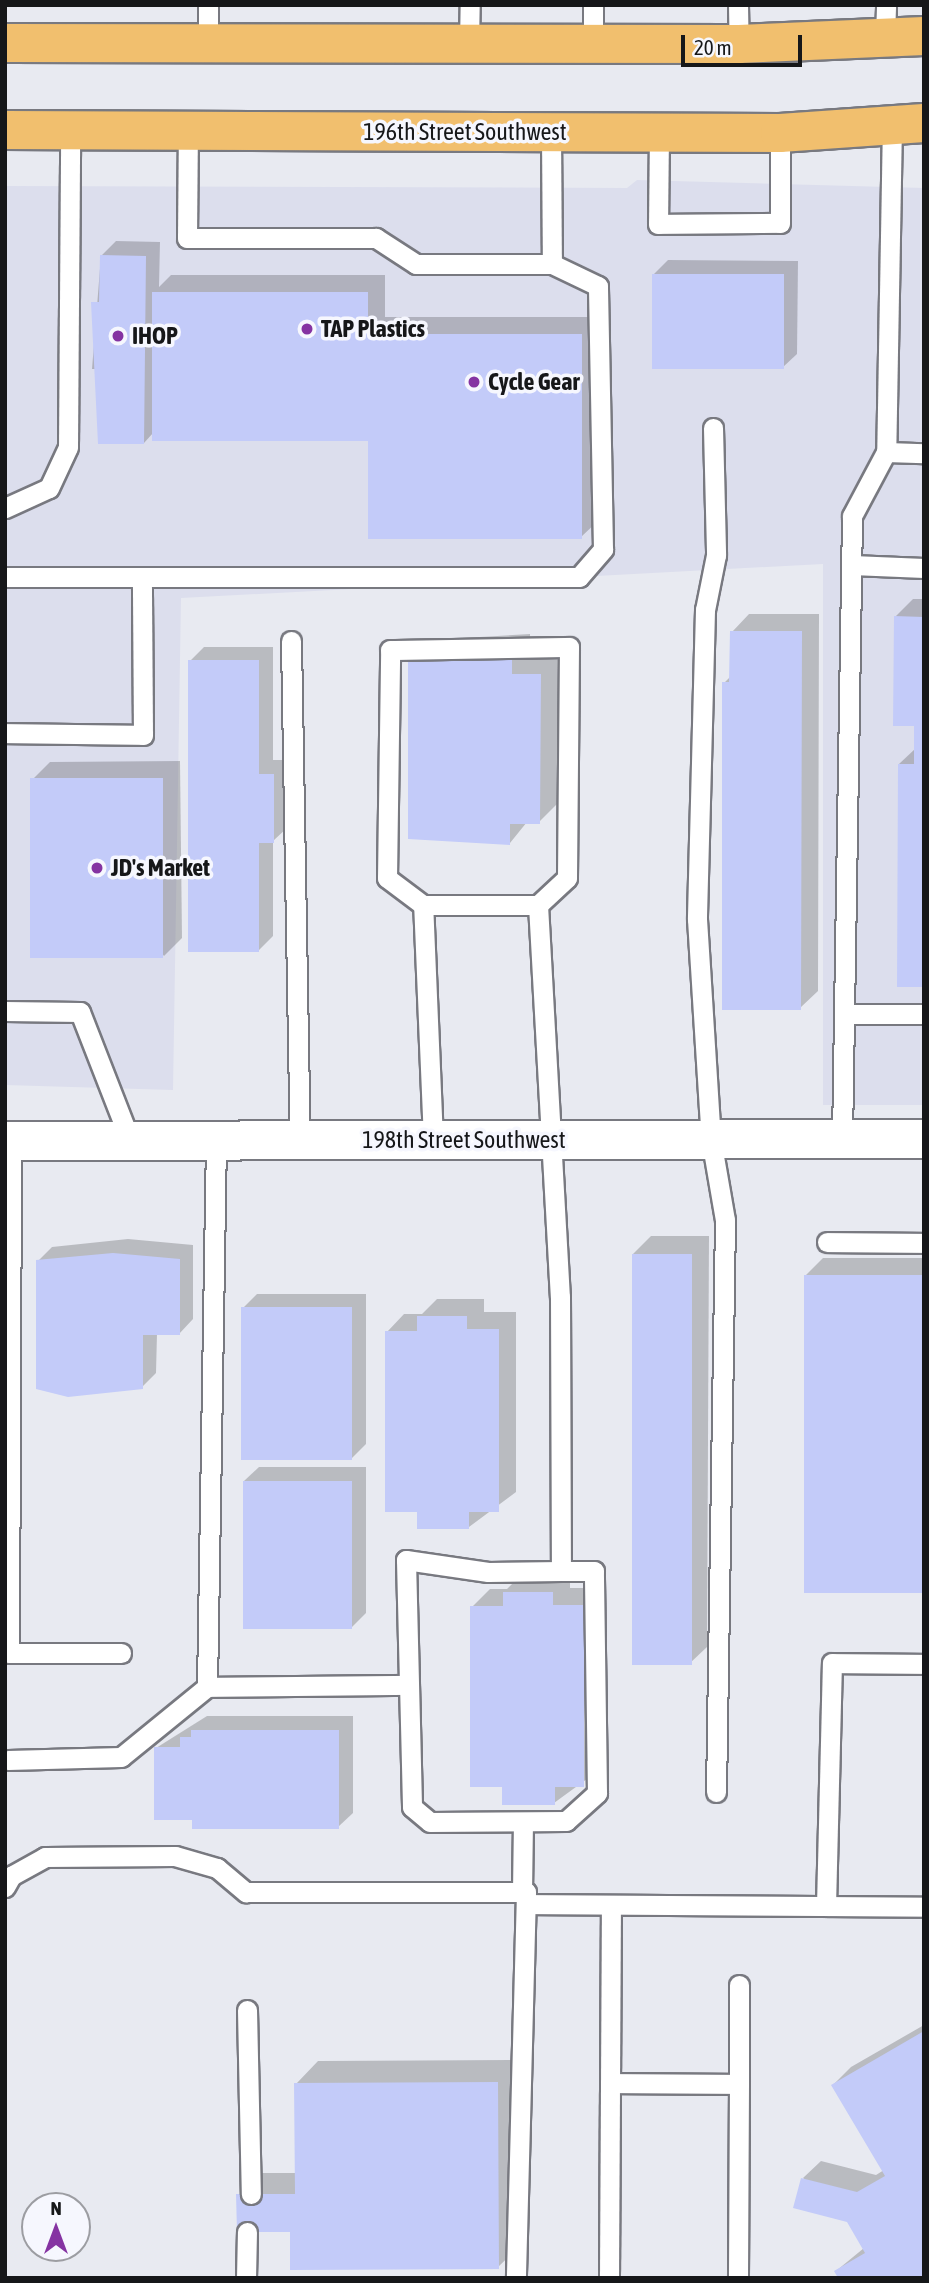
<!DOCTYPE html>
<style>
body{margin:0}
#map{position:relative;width:929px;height:2283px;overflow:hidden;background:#e8eaf1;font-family:"Asap Condensed",sans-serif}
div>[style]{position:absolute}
.built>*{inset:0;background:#dcdeed}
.shadow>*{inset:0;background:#0003}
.building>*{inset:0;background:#c3cbf9;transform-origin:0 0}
.roads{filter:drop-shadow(2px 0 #787980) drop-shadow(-2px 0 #787980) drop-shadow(0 2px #787980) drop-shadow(0 -2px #787980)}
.service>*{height:19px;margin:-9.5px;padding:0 9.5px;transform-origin:9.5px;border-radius:9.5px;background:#fff}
.minor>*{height:38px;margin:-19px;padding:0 19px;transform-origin:19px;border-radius:19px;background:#fff}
.primary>*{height:38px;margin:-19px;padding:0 19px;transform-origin:19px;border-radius:19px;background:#f1bf6e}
.dots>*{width:19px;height:19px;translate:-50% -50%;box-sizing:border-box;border:4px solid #f6f7fe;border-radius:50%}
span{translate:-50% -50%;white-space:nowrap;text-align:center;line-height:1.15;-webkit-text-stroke:7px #f6f7fe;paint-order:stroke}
.street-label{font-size:24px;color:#161719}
.poi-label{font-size:24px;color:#161719;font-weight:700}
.left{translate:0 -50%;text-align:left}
.frame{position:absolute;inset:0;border:7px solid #161719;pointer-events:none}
.north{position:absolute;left:21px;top:2192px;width:70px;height:70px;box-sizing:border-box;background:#f6f7fe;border:2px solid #9c9da2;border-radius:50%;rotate:0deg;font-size:19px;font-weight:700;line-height:28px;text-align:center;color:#161719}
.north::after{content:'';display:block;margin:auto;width:24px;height:32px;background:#8533a2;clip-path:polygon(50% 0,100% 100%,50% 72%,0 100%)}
.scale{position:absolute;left:681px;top:35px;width:121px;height:32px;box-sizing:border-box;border:4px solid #161719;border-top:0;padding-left:9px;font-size:21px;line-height:24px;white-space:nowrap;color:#161719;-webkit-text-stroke:5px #f6f7fe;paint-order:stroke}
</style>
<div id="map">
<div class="built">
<div style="clip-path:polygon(637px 180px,924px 188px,924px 1105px,823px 1105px,823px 564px,181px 598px,173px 1090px,5px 1085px,5px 186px,627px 188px)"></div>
</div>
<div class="shadow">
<div style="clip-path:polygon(116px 241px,160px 242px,159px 287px,171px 275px,385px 275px,385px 317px,599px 317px,599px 520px,581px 537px,369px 439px,153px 433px,144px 443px,100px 369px,92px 369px,101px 256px)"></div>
<div style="clip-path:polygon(668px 260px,798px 261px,797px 354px,782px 368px,654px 274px)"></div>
<div style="clip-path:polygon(913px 599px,924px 599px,924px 985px,899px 764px,916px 748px,916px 724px,895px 617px)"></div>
<div style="clip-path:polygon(749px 614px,819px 614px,818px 991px,800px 1008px,724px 683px,731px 676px,732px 632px)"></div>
<div style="clip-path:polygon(530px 634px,530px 657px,558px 657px,557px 804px,539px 822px,527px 822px,510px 843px,428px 640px)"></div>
<div style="clip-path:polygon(204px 647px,273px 647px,273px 760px,288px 760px,288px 827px,273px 841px,273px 936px,259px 950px,190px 661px)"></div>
<div style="clip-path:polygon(180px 761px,182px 938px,164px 956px,32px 780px,50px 762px)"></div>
<div style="clip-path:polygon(651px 1236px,709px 1236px,707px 1647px,689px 1664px,633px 1254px)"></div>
<div style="clip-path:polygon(128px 1239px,193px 1245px,193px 1319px,179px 1334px,157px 1334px,156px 1373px,142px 1387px,38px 1261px,52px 1247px)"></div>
<div style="clip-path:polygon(823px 1258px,924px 1258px,924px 1592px,805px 1276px)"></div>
<div style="clip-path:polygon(257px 1294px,366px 1294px,366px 1444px,352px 1458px,243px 1308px)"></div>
<div style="clip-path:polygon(437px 1299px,484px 1299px,484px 1312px,516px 1312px,516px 1492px,469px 1527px,419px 1510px,387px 1332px,404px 1314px,422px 1314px)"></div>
<div style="clip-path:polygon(259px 1467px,366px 1467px,366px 1613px,352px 1627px,244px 1481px)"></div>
<div style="clip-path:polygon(522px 1574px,570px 1574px,570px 1588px,602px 1588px,602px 1768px,554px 1803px,504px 1785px,472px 1607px,490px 1589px,507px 1589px)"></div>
<div style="clip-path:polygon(207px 1716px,353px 1716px,353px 1813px,338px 1827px,194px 1818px,156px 1748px)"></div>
<div style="clip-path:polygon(924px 2025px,924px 2278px,836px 2271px,864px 2248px,848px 2220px,803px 2178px,821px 2161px,876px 2175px,884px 2170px,833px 2085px,851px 2067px)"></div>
<div style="clip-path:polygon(520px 2060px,521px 2245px,498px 2267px,292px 2230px,238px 2195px,261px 2173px,296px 2173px,296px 2084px,318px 2061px)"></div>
</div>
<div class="building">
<div style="clip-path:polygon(100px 255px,146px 256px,144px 444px,98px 444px,91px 302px,99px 302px)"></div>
<div style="left:652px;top:274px;width:132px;height:95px"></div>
<div style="clip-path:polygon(152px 292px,368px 292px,368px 334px,582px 334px,582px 539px,368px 539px,368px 441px,152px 441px)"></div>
<div style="clip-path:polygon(894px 616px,924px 617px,924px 987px,897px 987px,898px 764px,914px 764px,914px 726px,893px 726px)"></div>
<div style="clip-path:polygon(730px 631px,802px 631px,801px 1010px,722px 1010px,722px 682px,729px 682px)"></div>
<div style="clip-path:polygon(512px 651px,512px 674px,541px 674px,540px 824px,510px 824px,510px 845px,408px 839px,408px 657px)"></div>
<div style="clip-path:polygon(188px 660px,259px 660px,259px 774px,274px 774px,274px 843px,259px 843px,259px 952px,188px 952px)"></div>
<div style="left:163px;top:778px;width:180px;height:133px;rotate:90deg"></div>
<div style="clip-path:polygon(113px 1253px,180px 1259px,180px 1335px,143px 1335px,143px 1389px,68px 1397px,36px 1389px,36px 1260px)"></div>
<div style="left:632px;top:1254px;width:60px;height:411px"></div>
<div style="left:804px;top:1275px;width:120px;height:318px"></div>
<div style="left:241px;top:1307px;width:111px;height:153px"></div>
<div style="clip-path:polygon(417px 1316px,467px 1316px,467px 1329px,499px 1329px,499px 1512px,469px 1512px,469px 1529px,417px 1529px,417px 1512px,385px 1512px,385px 1331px,417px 1331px)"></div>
<div style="left:243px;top:1481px;width:109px;height:148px"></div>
<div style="clip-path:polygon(503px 1592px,553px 1592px,553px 1605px,584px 1605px,584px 1787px,555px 1787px,555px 1805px,502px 1805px,502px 1787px,470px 1787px,470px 1606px,503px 1606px)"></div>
<div style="clip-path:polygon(191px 1730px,339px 1730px,339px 1829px,192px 1829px,192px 1820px,154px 1820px,154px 1747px,180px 1747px,180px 1737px,191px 1737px)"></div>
<div style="clip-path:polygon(924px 2031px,924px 2278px,838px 2278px,834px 2271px,865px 2253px,847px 2222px,793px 2208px,801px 2178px,857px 2192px,885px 2176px,831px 2085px)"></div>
<div style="clip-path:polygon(498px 2082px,499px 2269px,290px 2270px,290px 2232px,237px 2232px,236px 2194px,295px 2194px,294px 2083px)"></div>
</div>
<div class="roads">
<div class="service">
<div style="left:208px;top:5px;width:38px;rotate:90deg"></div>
<div style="left:738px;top:5px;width:39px;rotate:89deg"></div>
<div style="left:885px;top:36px;width:31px;rotate:-88deg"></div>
<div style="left:469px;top:44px;width:39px;rotate:-89deg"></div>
<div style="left:593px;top:44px;width:39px;rotate:-90deg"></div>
<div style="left:892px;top:122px;width:330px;rotate:91deg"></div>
<div style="left:886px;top:452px;width:38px;rotate:2deg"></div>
<div style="left:551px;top:132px;width:132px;rotate:89.6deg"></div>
<div style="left:659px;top:132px;width:92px;rotate:90.6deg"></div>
<div style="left:658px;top:224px;width:122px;rotate:-0.5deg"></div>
<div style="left:780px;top:223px;width:90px;rotate:-90deg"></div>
<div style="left:713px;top:428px;width:127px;rotate:88.6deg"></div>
<div style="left:716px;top:555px;width:56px;rotate:101.3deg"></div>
<div style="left:705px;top:610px;width:309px;rotate:91.5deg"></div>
<div style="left:697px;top:919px;width:220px;rotate:86.4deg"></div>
<div style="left:711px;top:1139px;width:82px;rotate:80.2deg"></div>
<div style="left:725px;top:1220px;width:572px;rotate:90.9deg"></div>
<div style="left:5px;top:508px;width:48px;rotate:-24.4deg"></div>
<div style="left:49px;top:488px;width:45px;rotate:-65.1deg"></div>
<div style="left:68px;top:447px;width:317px;rotate:-89.6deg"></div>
<div style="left:852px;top:565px;width:72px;rotate:2.4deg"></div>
<div style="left:5px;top:577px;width:574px"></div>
<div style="left:579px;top:577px;width:37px;rotate:-49deg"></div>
<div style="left:603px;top:549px;width:263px;rotate:-91.1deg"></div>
<div style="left:598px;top:286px;width:51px;rotate:-154.4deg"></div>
<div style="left:552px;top:264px;width:136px;rotate:180deg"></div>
<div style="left:416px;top:264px;width:48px;rotate:-147deg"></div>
<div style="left:376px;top:238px;width:189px;rotate:180deg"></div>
<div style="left:187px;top:238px;width:107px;rotate:-89.5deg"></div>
<div style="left:291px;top:641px;width:499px;rotate:89deg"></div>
<div style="left:5px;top:733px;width:138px;rotate:0.8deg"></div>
<div style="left:143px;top:735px;width:158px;rotate:-90.4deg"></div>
<div style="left:423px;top:905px;width:115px"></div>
<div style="left:5px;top:1011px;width:75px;rotate:0.8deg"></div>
<div style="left:80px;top:1012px;width:137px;rotate:68.7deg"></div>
<div style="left:845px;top:1014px;width:79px"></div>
<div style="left:216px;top:1139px;width:548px;rotate:90.94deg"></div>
<div style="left:207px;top:1687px;width:201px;rotate:-0.6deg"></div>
<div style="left:842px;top:1139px;width:623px;rotate:-89.08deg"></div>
<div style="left:852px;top:516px;width:72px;rotate:-62deg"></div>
<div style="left:433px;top:1140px;width:235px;rotate:-92.4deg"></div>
<div style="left:423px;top:905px;width:45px;rotate:-143.1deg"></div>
<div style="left:387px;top:878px;width:228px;rotate:-89.2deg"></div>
<div style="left:390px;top:650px;width:179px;rotate:-1deg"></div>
<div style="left:569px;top:647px;width:231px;rotate:90.5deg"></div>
<div style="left:567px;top:878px;width:40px;rotate:137deg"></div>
<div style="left:538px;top:905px;width:393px;rotate:86.8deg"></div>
<div style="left:560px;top:1297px;width:274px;rotate:89.8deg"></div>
<div style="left:561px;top:1571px;width:73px;rotate:179.2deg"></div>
<div style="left:488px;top:1572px;width:83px;rotate:-171.7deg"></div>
<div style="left:406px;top:1560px;width:247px;rotate:88.6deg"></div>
<div style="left:412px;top:1807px;width:23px;rotate:40deg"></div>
<div style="left:430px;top:1822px;width:136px;rotate:-0.4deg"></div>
<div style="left:566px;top:1821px;width:42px;rotate:-42.1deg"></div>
<div style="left:597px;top:1793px;width:222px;rotate:-90.8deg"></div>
<div style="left:594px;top:1571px;width:33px;rotate:180deg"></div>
<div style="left:11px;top:1141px;width:512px;rotate:90.22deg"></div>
<div style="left:9px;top:1653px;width:112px"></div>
<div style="left:827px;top:1242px;width:97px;rotate:0.6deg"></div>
<div style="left:8px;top:1760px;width:113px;rotate:-1.5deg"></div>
<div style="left:121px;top:1757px;width:111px;rotate:-39.1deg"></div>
<div style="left:5px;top:1887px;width:13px;rotate:-61deg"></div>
<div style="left:11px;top:1876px;width:39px;rotate:-29deg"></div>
<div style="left:45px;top:1857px;width:130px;rotate:-0.4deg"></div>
<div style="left:175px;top:1856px;width:44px;rotate:15.9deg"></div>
<div style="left:217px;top:1868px;width:38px;rotate:40deg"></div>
<div style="left:246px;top:1892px;width:280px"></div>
<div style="left:526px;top:1892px;width:386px;rotate:91.5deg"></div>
<div style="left:522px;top:1892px;width:69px;rotate:-89.2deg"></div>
<div style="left:526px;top:1904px;width:398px;rotate:0.4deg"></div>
<div style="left:826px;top:1906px;width:243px;rotate:-88.6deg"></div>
<div style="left:832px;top:1663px;width:92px;rotate:0.6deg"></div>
<div style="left:247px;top:2010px;width:184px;rotate:88.8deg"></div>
<div style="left:610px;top:2083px;width:129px;rotate:0.4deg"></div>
<div style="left:739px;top:2084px;width:194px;rotate:90.3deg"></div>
<div style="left:739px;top:2084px;width:99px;rotate:-90deg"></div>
<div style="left:246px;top:2278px;width:46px;rotate:-88.8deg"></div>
<div style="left:609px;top:2278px;width:373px;rotate:-89.7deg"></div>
</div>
<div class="minor">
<div style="left:5px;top:1141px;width:919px;rotate:-0.12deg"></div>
</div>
<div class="primary">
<div style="left:5px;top:43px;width:734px;rotate:0.08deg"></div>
<div style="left:739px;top:44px;width:185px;rotate:-2.5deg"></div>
<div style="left:5px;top:130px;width:775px;rotate:0.22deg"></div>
<div style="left:780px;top:133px;width:144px;rotate:-4deg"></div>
</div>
</div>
<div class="dots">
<div style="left:307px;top:329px;background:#8533a2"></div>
<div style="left:118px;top:336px;background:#8533a2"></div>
<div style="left:474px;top:382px;background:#8533a2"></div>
<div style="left:97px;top:868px;background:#8533a2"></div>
</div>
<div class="street-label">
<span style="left:465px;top:132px">196th Street Southwest</span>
<span style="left:464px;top:1140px">198th Street Southwest</span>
</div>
<div class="poi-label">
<span class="left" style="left:321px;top:329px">TAP Plastics</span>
<span class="left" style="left:132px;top:336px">IHOP</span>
<span class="left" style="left:488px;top:382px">Cycle Gear</span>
<span class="left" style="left:111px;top:868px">JD's Market</span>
</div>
<div class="frame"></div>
<div class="north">N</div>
<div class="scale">20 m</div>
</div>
